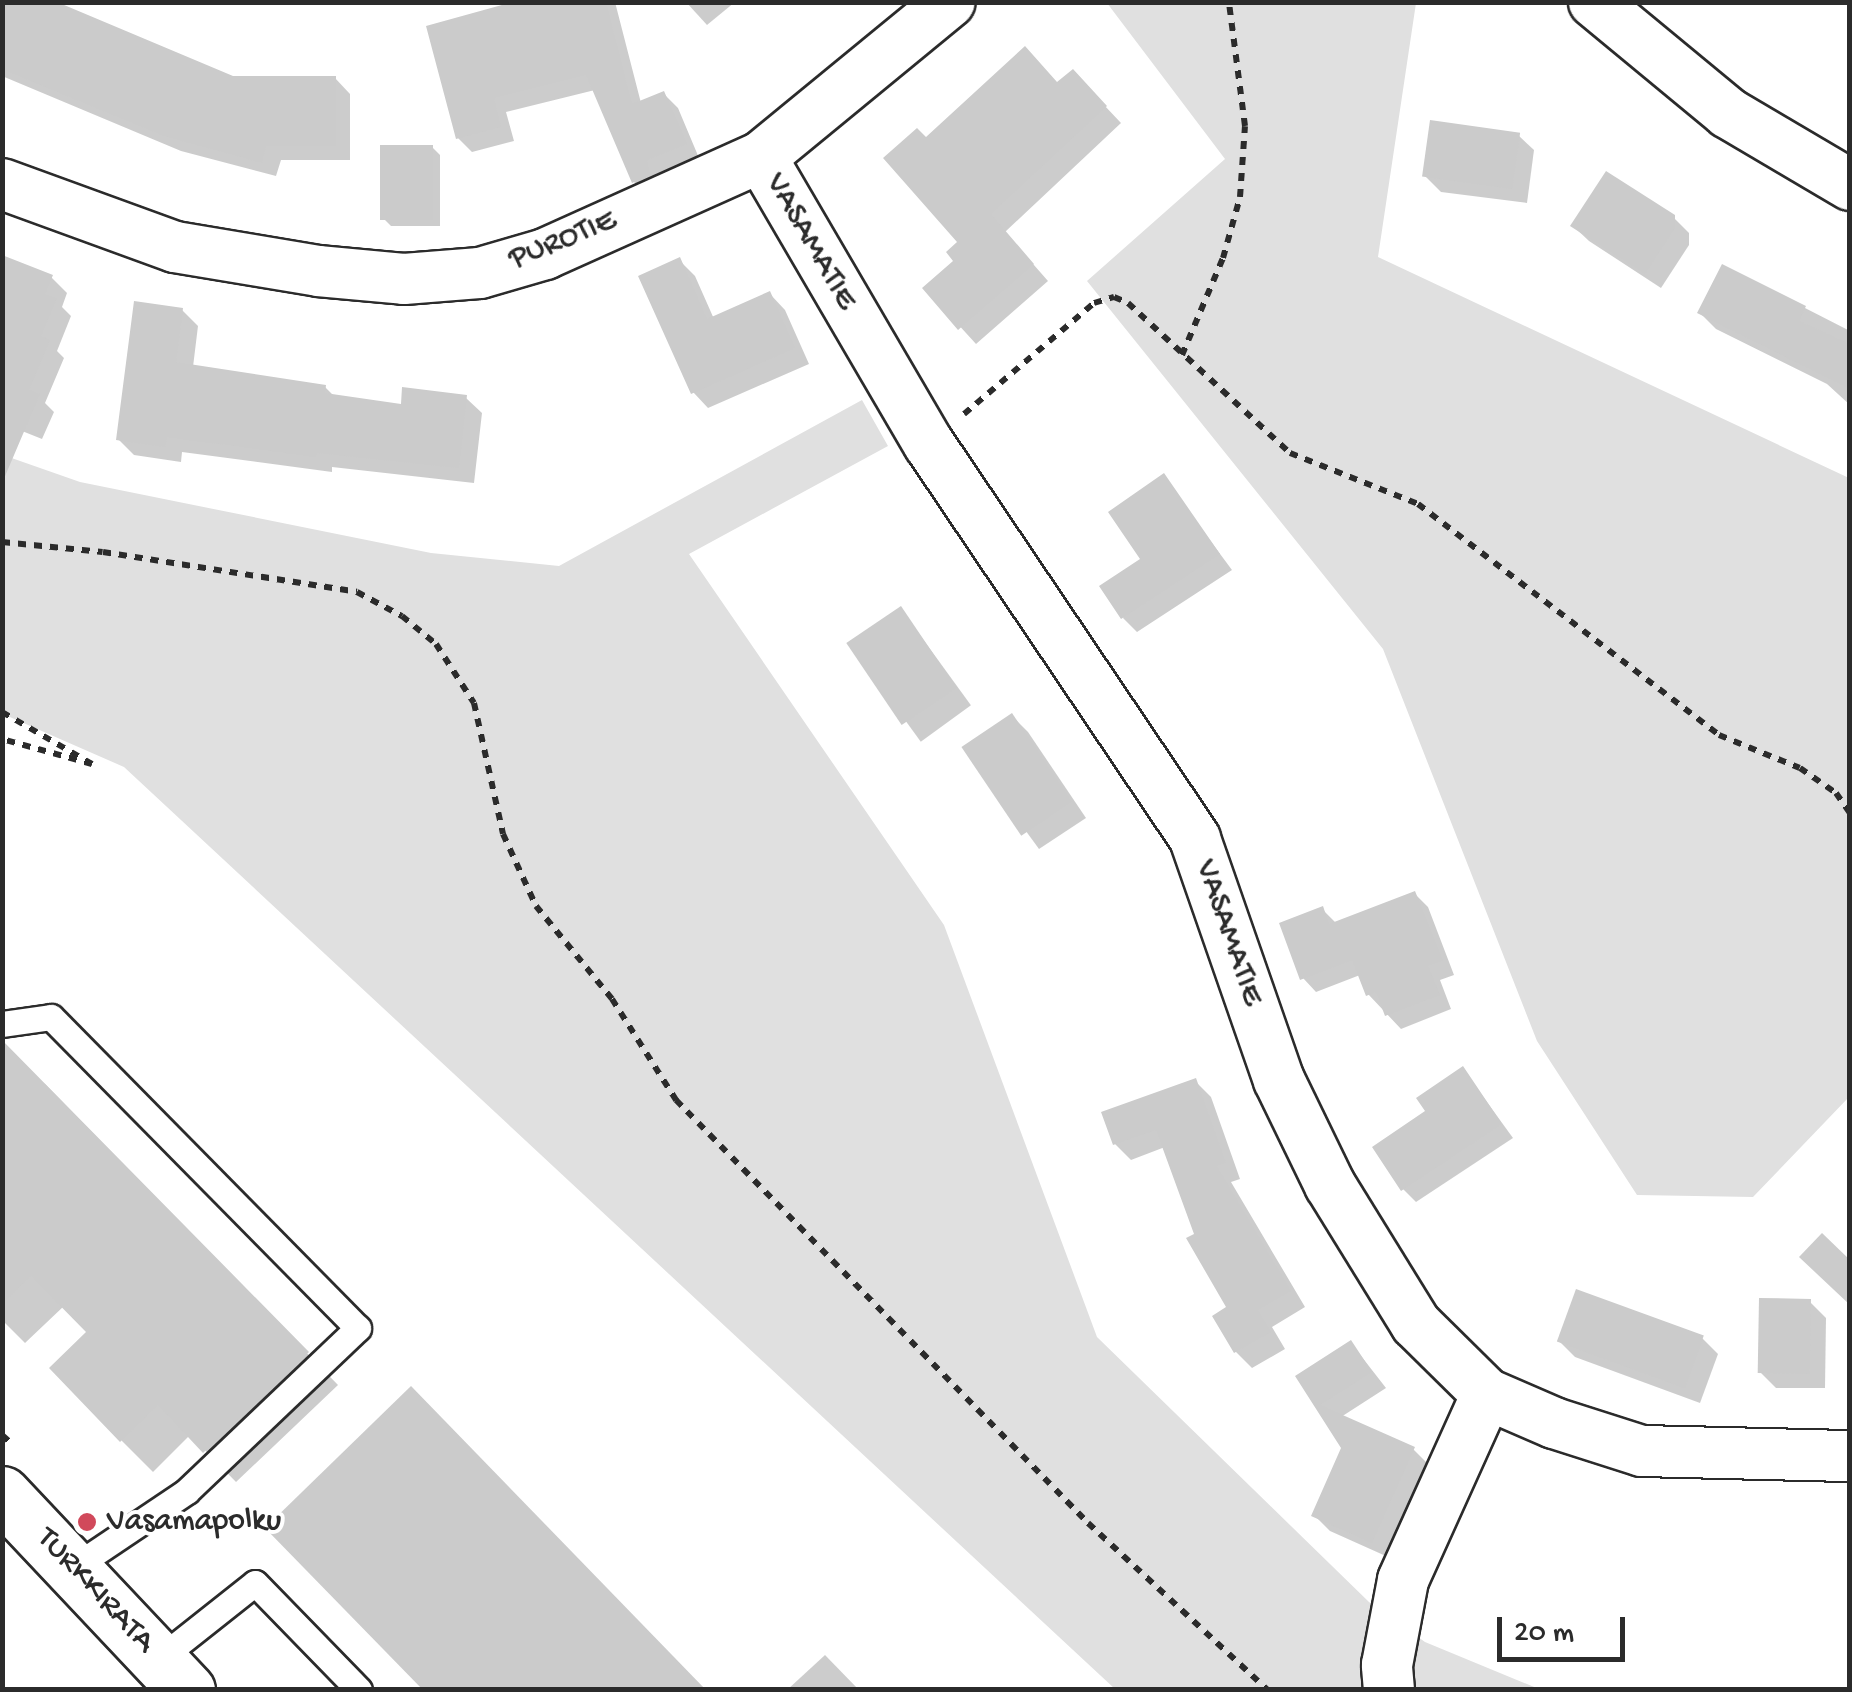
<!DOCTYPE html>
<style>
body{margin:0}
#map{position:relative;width:1852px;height:1692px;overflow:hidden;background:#fff;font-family:"Gochi Hand",sans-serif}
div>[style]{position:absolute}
.green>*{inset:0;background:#e0e0e0}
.shadow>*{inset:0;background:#0003;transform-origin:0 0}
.building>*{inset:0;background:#cbcbcb;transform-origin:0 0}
.path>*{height:6px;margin-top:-3px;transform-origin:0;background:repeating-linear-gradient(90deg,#2b2b2b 0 8px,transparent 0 16px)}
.roads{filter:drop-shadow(2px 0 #2b2b2b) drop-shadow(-2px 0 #2b2b2b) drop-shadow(0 2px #2b2b2b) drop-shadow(0 -2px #2b2b2b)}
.service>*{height:25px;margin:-12.5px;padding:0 12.5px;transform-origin:12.5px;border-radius:12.5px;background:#fff}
.minor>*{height:50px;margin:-25px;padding:0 25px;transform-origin:25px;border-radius:25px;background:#fff}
.secondary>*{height:55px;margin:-27.5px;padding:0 27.5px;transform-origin:27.5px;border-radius:27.5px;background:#fff}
.dots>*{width:28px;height:28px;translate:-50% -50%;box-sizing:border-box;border:5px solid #fff;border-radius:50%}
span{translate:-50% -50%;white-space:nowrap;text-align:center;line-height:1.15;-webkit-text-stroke:8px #fff;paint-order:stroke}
.street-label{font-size:32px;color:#2b2b2b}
.poi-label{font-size:32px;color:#2b2b2b}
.left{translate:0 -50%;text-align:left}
.frame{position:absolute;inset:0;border:5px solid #2b2b2b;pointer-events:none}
.scale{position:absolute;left:1497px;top:1617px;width:128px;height:45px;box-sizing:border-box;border:5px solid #2b2b2b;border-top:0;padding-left:12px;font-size:30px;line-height:35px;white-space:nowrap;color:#2b2b2b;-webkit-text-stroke:8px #fff;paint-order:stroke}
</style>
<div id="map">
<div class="green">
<div style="clip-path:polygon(1107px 3px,1416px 3px,1378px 257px,1849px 478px,1849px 1097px,1753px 1197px,1637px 1195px,1537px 1041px,1383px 649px,1087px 281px,1225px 159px)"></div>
<div style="clip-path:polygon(862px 400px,888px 446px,689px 554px,944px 925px,1097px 1337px,1369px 1602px,1425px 1642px,1539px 1689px,1115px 1689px,124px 767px,3px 714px,3px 455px,80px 482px,431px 553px,559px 566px)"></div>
</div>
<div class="shadow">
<div style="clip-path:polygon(2px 2px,232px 78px,335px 78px,350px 94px,350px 160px,281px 160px,276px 176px,181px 151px,2px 76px)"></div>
<div style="clip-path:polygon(517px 2px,615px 2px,641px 103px,664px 94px,678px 108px,699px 158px,659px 174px,663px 189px,648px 196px,634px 182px,595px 90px,506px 112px,514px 141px,472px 152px,458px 138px)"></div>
<div style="clip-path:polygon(686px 2px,735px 2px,707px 25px)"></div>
<div style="clip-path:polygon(1058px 84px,1088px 88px,1121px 123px,1005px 232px,1048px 281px,976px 344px,925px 288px,957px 261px,961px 243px,926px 140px)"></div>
<div style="clip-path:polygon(1518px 135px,1534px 150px,1527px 203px,1441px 192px,1425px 176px)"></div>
<div style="clip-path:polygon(432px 147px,440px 155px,440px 226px,391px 226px,384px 219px)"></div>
<div style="clip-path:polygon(1673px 217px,1689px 233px,1689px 245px,1661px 288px,1589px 241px,1573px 226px)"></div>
<div style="clip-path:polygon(679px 260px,695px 276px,714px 319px,770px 294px,785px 310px,809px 364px,708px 408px,693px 392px)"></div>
<div style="clip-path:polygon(51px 277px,67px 293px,62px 307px,71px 316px,57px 351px,64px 358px,45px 403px,54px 412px,42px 439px,2px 423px,2px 279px)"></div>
<div style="clip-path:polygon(1805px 308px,1850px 331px,1850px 405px,1827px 384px,1716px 329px,1700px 313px)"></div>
<div style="clip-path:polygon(182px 310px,198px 326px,193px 367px,325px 387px,335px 397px,403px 407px,466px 398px,482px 413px,474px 483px,332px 467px,332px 472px,182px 452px,181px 462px,134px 455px,118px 439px)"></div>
<div style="clip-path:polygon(1163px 477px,1232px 570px,1137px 632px,1123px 618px,1144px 560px)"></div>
<div style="left:901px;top:609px;width:119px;height:62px;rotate:54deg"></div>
<div style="clip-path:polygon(1012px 716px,1028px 732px,1086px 818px,1039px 849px,965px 748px)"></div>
<div style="clip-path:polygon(1415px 894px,1428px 907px,1454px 975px,1440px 980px,1451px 1009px,1401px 1029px,1368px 994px,1360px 975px,1316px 992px,1303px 978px,1322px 909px,1337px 924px)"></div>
<div style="clip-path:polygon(2px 1065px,45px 1084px,338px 1385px,236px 1482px,190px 1435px,153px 1472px,122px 1441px,52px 1368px,90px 1332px,64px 1306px,25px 1343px,2px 1320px)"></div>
<div style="clip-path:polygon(1463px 1069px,1513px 1138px,1416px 1202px,1403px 1189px,1429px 1112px)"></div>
<div style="clip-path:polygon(1195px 1081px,1211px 1097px,1240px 1179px,1231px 1182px,1305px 1307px,1272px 1327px,1285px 1349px,1252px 1368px,1236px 1352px,1230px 1308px,1165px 1147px,1131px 1160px,1115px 1144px)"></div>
<div style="clip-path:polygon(1810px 1302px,1826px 1318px,1825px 1388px,1776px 1388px,1760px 1372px)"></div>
<div style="clip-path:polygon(1702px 1338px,1718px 1354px,1700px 1403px,1575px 1357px,1559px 1341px)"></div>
<div style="clip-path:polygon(1351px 1343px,1386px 1388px,1341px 1417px,1413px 1449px,1429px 1465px,1388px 1557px,1330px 1531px,1314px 1515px,1344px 1448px,1298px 1377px)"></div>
<div style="clip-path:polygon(825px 1655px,859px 1690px,787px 1690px)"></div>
</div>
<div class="building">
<div style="clip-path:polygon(2px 2px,57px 2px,233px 76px,336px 76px,336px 146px,266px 146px,262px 163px,164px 136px,2px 69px)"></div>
<div style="clip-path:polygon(513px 2px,606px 2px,632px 104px,664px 91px,687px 144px,647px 160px,650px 175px,632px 183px,586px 75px,494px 98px,501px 127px,456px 139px,426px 26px)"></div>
<div style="clip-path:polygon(1025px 46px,1057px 82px,1073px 69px,1107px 106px,991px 214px,1034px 264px,958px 330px,922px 288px,953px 261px,946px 252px,957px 242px,883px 158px,917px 128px,926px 137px)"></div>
<div style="left:1430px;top:120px;width:91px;height:57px;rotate:8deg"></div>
<div style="left:380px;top:145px;width:53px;height:75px"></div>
<div style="clip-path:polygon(1606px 171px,1675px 215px,1675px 228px,1645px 274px,1570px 226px)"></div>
<div style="clip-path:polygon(2px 255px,53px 275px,45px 294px,57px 298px,41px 336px,50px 340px,29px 390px,40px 394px,3px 481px)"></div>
<div style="clip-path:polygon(680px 257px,707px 319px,770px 291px,795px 348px,691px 394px,638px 276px)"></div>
<div style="clip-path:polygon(1722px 264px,1806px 306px,1799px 321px,1850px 344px,1850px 389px,1697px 313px)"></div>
<div style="clip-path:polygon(134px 301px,183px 308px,176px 362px,326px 385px,325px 393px,401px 404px,402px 387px,467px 395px,459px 468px,317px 453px,316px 457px,167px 437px,165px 447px,116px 440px)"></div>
<div style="clip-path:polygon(1164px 473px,1220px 554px,1121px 619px,1099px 586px,1140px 559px,1108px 512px)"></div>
<div style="left:901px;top:606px;width:99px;height:66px;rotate:56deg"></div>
<div style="left:1012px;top:713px;width:107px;height:61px;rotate:56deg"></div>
<div style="clip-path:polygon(1415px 891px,1443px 961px,1428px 966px,1440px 995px,1385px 1016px,1376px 992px,1366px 996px,1352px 960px,1300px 980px,1279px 923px,1323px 906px,1329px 924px)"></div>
<div style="clip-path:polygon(2px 1040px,309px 1352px,203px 1453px,158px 1405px,120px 1442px,49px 1368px,86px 1332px,31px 1276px,2px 1304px)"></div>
<div style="clip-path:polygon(1463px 1066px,1502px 1124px,1401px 1191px,1372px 1147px,1425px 1111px,1416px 1098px)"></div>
<div style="clip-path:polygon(1196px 1078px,1226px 1163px,1217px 1166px,1291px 1291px,1258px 1310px,1271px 1332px,1234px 1353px,1212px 1316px,1226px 1307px,1186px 1238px,1194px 1234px,1156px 1130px,1113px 1145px,1101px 1112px)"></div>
<div style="clip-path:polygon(1822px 1233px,1850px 1260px,1850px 1305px,1799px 1257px)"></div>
<div style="left:1576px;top:1289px;width:136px;height:56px;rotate:20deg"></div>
<div style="left:1759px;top:1298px;width:52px;height:75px;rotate:1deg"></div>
<div style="clip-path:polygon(1351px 1340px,1372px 1372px,1320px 1405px,1415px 1447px,1372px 1543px,1311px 1516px,1341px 1448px,1295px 1376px)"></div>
<div style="clip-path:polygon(411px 1386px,706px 1690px,423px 1690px,265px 1528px)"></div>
</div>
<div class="path">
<div style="left:1182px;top:355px;width:105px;rotate:-67.1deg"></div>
<div style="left:1223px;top:258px;width:63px;rotate:-74.4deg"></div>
<div style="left:1240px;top:197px;width:71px;rotate:-86deg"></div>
<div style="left:1245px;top:126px;width:125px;rotate:-97.4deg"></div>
<div style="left:964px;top:414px;width:171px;rotate:-40.5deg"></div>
<div style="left:1094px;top:303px;width:21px;rotate:-17deg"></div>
<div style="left:1114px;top:297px;width:15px;rotate:23deg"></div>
<div style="left:1128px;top:303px;width:221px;rotate:42.8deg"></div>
<div style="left:1290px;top:453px;width:138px;rotate:21.7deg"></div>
<div style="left:1418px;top:504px;width:379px;rotate:37.5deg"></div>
<div style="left:1719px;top:735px;width:87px;rotate:22.2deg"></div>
<div style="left:1800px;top:768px;width:44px;rotate:34.8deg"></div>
<div style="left:1836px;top:793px;width:24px;rotate:55deg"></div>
<div style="left:2px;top:542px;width:101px;rotate:5.7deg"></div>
<div style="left:103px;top:552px;width:257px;rotate:8.9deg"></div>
<div style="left:357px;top:592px;width:51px;rotate:28.1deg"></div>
<div style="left:402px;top:616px;width:44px;rotate:39.5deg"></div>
<div style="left:436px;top:644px;width:70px;rotate:57.2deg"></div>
<div style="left:474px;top:703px;width:134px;rotate:77.5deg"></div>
<div style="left:503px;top:834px;width:79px;rotate:65.4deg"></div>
<div style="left:536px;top:906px;width:120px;rotate:50.7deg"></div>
<div style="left:612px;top:999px;width:120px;rotate:57.6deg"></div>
<div style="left:676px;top:1100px;width:590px;rotate:45.75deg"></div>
<div style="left:1088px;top:1523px;width:246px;rotate:42.9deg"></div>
<div style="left:2px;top:712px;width:104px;rotate:30deg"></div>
<div style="left:92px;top:764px;width:93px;rotate:-164.5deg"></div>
<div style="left:2px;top:1435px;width:15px;rotate:42deg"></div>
</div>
<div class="roads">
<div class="service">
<div style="left:2px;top:1024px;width:49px;rotate:-8.1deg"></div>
<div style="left:51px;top:1017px;width:437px;rotate:45.4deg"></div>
<div style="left:358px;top:1328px;width:236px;rotate:136.4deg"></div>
<div style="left:187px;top:1491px;width:136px;rotate:146.1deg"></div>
<div style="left:159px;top:1659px;width:122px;rotate:-38.4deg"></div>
<div style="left:255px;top:1583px;width:149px;rotate:45.8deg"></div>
</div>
<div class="minor">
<div style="left:1594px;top:2px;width:174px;rotate:39.6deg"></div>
<div style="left:1728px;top:113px;width:142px;rotate:30.5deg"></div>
<div style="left:761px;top:157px;width:333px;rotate:59.7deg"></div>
<div style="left:929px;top:444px;width:476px;rotate:56deg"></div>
<div style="left:1195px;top:839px;width:255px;rotate:70.8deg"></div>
<div style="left:1279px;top:1080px;width:117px;rotate:64.1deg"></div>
<div style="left:1330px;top:1185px;width:163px;rotate:58.3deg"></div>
<div style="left:1416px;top:1324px;width:100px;rotate:44.6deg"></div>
<div style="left:1487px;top:1394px;width:73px;rotate:23.4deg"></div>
<div style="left:1554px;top:1423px;width:92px;rotate:17.7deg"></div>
<div style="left:1642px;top:1451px;width:208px;rotate:1.4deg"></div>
<div style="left:2px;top:184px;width:184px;rotate:20deg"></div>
<div style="left:175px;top:247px;width:145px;rotate:9.5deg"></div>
<div style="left:318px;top:271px;width:86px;rotate:5.3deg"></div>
<div style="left:404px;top:279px;width:76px;rotate:-4.5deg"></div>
<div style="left:480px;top:273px;width:68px;rotate:-16.3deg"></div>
<div style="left:545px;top:254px;width:237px;rotate:-24.2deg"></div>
<div style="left:761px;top:157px;width:244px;rotate:-39.4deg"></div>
<div style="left:1389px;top:1690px;width:25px;rotate:-95deg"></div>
<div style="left:1387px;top:1665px;width:86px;rotate:-79.3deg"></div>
<div style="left:1403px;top:1580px;width:204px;rotate:-65.7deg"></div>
</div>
<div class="secondary">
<div style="left:2px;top:1494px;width:270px;rotate:46.7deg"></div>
</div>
</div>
<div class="dots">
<div style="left:87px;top:1522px;background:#d1495b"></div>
</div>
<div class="street-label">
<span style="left:563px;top:241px;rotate:-22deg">PUROTIE</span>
<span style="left:810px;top:242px;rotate:60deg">VASAMATIE</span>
<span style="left:1228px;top:933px;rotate:71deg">VASAMATIE</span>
<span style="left:95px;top:1591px;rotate:47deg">TURKKIRATA</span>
</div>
<div class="poi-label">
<span class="left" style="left:107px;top:1522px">Vasamapolku</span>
</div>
<div class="frame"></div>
<div class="scale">20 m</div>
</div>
